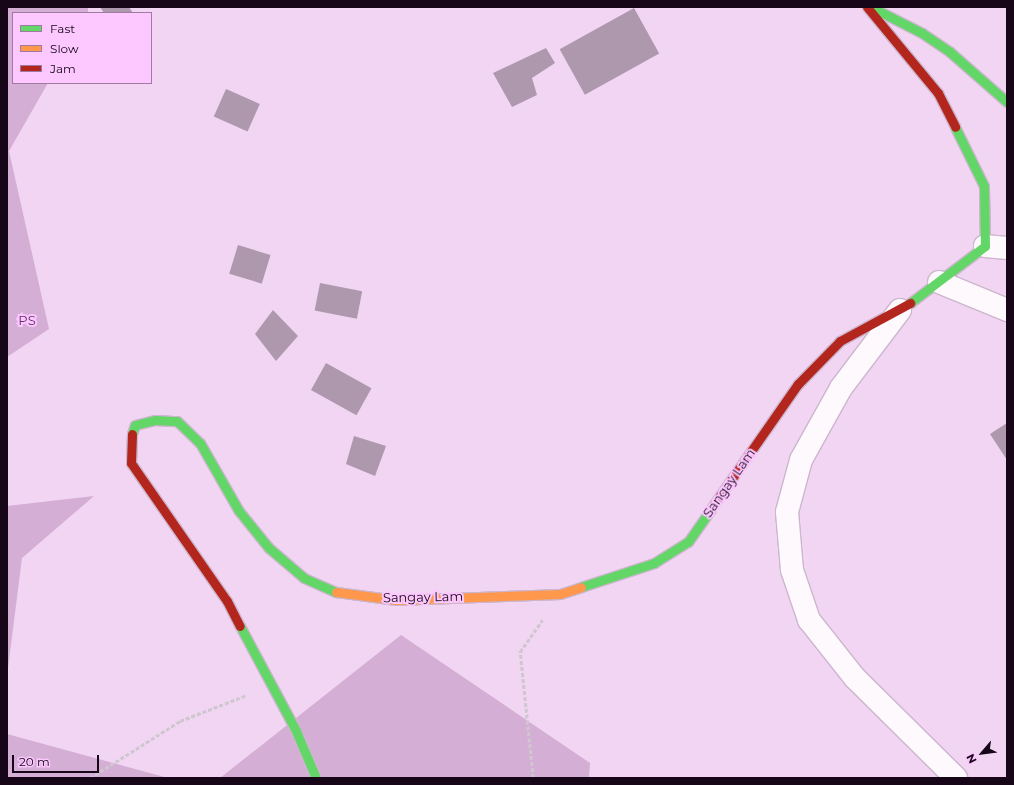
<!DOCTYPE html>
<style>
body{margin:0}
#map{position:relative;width:1014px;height:785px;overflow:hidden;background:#f1d5f2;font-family:Montserrat,sans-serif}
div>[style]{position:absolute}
.forest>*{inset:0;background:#d4aed5}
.building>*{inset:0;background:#ad98ae;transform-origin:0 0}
.path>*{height:2.5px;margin-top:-1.25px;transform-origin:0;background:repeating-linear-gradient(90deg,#cfc7cf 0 4px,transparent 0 6px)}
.roads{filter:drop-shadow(1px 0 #ccb6cd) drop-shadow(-1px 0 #ccb6cd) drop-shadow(0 1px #ccb6cd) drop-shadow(0 -1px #ccb6cd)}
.street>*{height:22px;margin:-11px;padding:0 11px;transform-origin:11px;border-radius:11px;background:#fdf9fd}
.fast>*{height:9px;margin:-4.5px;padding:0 4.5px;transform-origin:4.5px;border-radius:4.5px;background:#63d668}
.slow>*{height:9px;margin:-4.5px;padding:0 4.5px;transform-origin:4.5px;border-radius:4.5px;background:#ff974d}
.jam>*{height:9px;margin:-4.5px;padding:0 4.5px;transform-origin:4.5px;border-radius:4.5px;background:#b3261e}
span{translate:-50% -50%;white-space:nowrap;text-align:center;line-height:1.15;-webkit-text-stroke:4px #fcc8ff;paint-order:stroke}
.park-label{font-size:13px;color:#67306c}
.street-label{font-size:13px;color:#170618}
.frame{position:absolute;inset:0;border:8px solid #170618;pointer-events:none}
.legend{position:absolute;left:12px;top:12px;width:140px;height:72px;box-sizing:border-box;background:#fcc8ff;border:1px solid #a07aa3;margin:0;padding:5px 7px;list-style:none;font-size:12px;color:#170618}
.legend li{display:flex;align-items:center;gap:8px;height:20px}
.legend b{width:20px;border:1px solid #a07aa3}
.north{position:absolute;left:962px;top:733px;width:40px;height:40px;-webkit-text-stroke:3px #fcc8ff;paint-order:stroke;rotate:242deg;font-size:11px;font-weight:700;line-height:16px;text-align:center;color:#170618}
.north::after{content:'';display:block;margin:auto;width:14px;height:18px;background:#170618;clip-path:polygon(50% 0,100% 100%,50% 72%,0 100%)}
.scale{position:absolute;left:12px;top:755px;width:87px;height:18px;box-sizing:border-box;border:2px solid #170618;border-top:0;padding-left:5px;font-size:12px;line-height:14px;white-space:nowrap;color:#170618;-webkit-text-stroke:3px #fcc8ff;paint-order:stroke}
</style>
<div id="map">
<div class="forest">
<div style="clip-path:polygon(7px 7px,88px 7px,88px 13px,13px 13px,13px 83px,48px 83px,9px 151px,49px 329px,7px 357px)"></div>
<div style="clip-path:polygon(94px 496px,22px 558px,7px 676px,7px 506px)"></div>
<div style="clip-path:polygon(401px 635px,590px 763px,589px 778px,220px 778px)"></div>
<div style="clip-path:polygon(7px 734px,168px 778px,7px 778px)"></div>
</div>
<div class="building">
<div style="clip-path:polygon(100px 7px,129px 7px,133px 13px,104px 13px)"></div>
<div style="left:634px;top:8px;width:52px;height:85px;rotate:61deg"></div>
<div style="clip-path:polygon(546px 48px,555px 63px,532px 78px,537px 95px,512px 107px,493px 73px)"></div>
<div style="left:226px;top:89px;width:37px;height:30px;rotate:24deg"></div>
<div style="left:238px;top:245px;width:34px;height:30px;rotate:17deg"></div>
<div style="left:320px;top:283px;width:43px;height:28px;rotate:11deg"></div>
<div style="clip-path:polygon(273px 310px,298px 336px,276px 361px,255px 334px)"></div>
<div style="left:326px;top:363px;width:52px;height:31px;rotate:29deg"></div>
<div style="clip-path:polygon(1007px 423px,1007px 460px,990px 434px)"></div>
<div style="clip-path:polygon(354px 436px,386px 446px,375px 476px,346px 464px)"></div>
</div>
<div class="path">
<div style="left:90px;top:778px;width:107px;rotate:-32.3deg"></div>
<div style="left:180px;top:721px;width:72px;rotate:-21.2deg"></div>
<div style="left:533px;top:778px;width:127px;rotate:-95.9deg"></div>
<div style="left:520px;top:652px;width:39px;rotate:-55deg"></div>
</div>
<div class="roads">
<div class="street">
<div style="left:985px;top:246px;width:22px;rotate:5deg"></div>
<div style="left:939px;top:282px;width:74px;rotate:22.4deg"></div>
<div style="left:900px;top:310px;width:98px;rotate:127.1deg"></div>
<div style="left:841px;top:388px;width:82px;rotate:119.1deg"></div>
<div style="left:801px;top:460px;width:54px;rotate:105.1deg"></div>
<div style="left:787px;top:512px;width:58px;rotate:85.1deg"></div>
<div style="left:792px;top:570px;width:53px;rotate:71.2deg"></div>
<div style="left:809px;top:620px;width:74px;rotate:51.6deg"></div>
<div style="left:855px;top:678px;width:142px;rotate:44.7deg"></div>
</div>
<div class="fast">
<div style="left:873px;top:8px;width:55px;rotate:27deg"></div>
<div style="left:922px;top:33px;width:34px;rotate:34deg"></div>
<div style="left:950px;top:52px;width:76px;rotate:41.3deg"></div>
<div style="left:910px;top:303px;width:94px;rotate:-37.2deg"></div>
<div style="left:985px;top:246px;width:60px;rotate:-91deg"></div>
<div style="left:984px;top:186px;width:66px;rotate:-116.2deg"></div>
<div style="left:132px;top:434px;width:9px;rotate:-72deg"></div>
<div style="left:135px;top:425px;width:21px;rotate:-14deg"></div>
<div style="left:155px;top:420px;width:22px;rotate:3deg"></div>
<div style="left:177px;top:421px;width:32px;rotate:44deg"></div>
<div style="left:200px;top:443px;width:78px;rotate:60.2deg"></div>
<div style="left:239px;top:511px;width:48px;rotate:51deg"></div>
<div style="left:269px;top:548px;width:46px;rotate:40.6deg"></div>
<div style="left:304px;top:578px;width:35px;rotate:24deg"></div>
<div style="left:581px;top:587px;width:77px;rotate:-18.2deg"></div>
<div style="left:654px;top:563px;width:40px;rotate:-32deg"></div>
<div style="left:688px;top:542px;width:39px;rotate:-55deg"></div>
<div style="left:240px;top:626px;width:119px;rotate:61.9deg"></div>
<div style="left:296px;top:731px;width:51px;rotate:66.9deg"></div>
</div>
<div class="slow">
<div style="left:336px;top:592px;width:61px;rotate:7.6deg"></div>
<div style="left:396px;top:600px;width:164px;rotate:-2.1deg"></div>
<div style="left:560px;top:594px;width:22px;rotate:-18deg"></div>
</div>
<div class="jam">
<div style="left:867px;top:7px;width:112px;rotate:50.5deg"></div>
<div style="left:938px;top:93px;width:38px;rotate:63deg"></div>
<div style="left:132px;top:434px;width:29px;rotate:92deg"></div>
<div style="left:131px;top:463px;width:168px;rotate:55.2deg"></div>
<div style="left:227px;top:601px;width:28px;rotate:63deg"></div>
<div style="left:710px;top:510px;width:154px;rotate:-55.1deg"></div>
<div style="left:798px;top:384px;width:60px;rotate:-45.7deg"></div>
<div style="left:840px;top:341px;width:80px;rotate:-28.5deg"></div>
</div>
</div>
<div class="park-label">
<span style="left:27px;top:320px">PS</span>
</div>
<div class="street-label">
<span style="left:729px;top:483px;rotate:-55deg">Sangay Lam</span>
<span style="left:423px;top:597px;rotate:-1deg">Sangay Lam</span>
</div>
<div class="frame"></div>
<ul class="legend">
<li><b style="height:5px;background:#63d668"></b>Fast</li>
<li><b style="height:5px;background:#ff974d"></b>Slow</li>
<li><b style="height:5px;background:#b3261e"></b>Jam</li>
</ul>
<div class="north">N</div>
<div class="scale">20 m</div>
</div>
